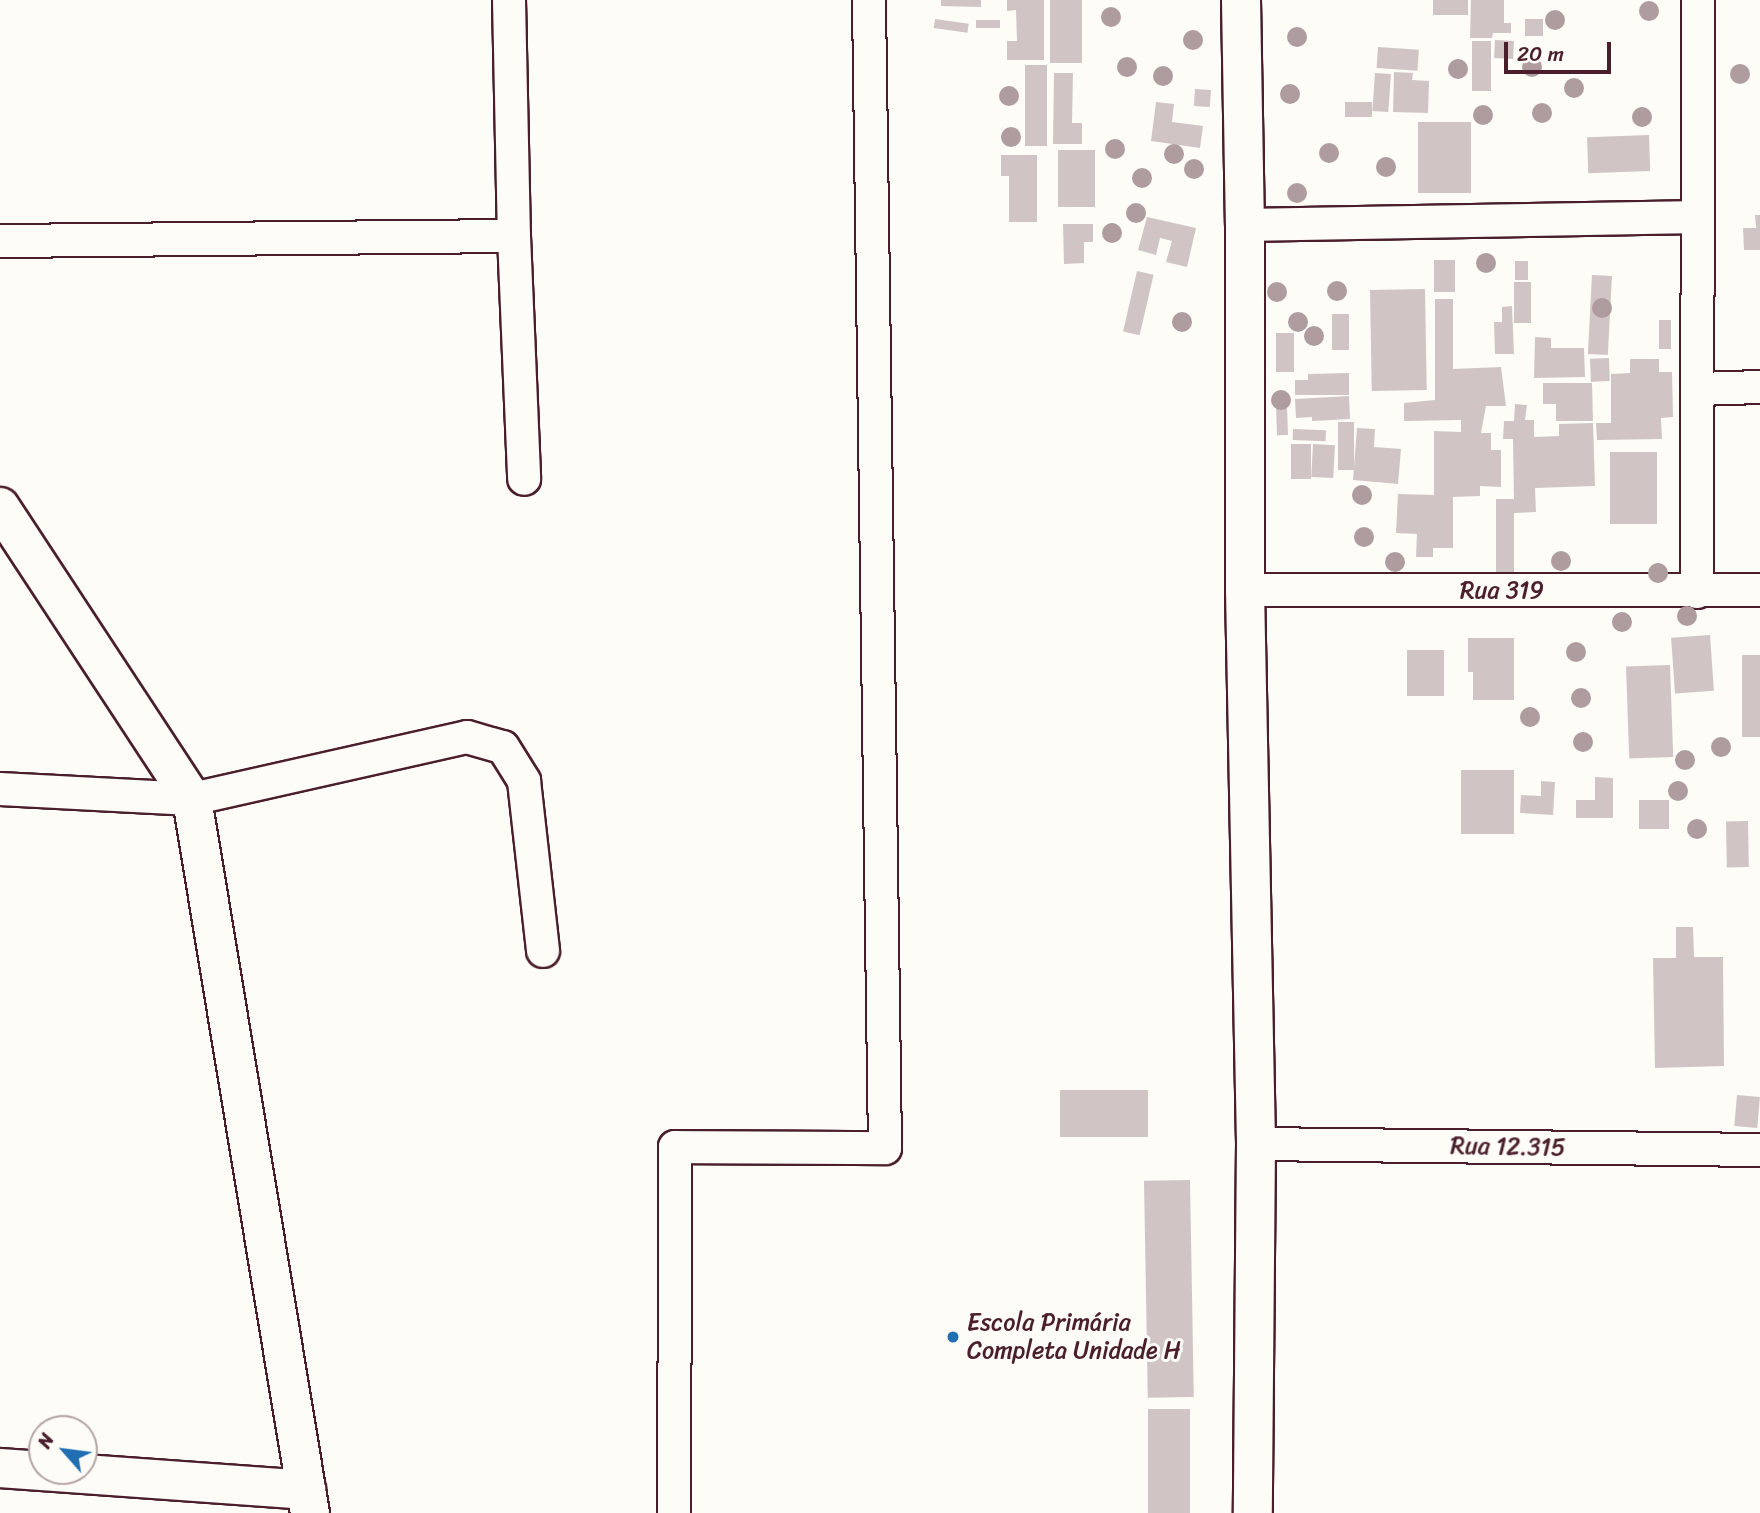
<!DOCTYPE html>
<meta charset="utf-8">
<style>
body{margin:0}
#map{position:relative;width:1760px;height:1513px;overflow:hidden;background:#fdfcf7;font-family:Sriracha,sans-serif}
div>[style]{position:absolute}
.building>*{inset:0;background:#d0c5c4;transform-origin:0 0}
.roads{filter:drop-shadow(2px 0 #4a1f2b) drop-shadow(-2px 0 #4a1f2b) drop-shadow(0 2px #4a1f2b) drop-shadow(0 -2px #4a1f2b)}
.street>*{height:32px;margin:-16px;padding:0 16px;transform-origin:16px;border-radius:16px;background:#fdfcf7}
.secondary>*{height:38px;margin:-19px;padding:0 19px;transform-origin:19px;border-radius:19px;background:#fdfcf7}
.trees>*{width:20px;height:20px;margin:-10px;border-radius:50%;background:#af9c9f}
.dots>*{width:19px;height:19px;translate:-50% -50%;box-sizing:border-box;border:4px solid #fdfcf7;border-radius:50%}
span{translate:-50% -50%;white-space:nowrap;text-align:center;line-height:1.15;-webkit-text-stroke:6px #fdfcf7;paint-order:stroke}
.street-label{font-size:24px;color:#4a1f2b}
.poi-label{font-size:24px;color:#4a1f2b}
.left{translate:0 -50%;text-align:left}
.north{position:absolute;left:28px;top:1415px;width:70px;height:70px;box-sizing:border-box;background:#fdfcf7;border:2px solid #b5a4a5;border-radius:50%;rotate:298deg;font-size:19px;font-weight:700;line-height:28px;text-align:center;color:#4a1f2b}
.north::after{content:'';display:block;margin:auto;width:24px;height:32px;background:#1f6fb2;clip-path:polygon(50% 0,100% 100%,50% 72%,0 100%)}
.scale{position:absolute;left:1504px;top:42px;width:107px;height:32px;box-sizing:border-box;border:4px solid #4a1f2b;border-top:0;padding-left:9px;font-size:21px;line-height:24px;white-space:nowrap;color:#4a1f2b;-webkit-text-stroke:5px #fdfcf7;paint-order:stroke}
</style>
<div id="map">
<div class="building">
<div style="clip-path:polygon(941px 0,981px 0,981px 7px,941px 6px)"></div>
<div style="clip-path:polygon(1007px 0,1044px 0,1044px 60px,1007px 60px,1007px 41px,1017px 41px,1016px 10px,1007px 11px)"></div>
<div style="left:1050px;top:0;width:32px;height:63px"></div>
<div style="left:1433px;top:0;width:35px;height:15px"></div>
<div style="clip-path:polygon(1471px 0,1504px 0,1504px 23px,1511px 23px,1511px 33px,1493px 33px,1492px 38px,1470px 38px)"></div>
<div style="left:935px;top:19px;width:34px;height:9px;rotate:8deg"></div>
<div style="left:1525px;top:19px;width:18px;height:17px"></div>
<div style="left:976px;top:20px;width:24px;height:8px"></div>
<div style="left:1495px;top:40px;width:19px;height:18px;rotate:3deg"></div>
<div style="left:1472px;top:41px;width:19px;height:50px"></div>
<div style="left:1378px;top:47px;width:41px;height:21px;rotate:4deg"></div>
<div style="left:1025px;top:65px;width:22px;height:81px"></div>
<div style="clip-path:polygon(1394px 72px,1413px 73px,1412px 80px,1429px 81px,1428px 113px,1393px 112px)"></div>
<div style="clip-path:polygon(1054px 73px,1073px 73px,1072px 123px,1082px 123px,1082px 144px,1053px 144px)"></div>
<div style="left:1375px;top:73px;width:16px;height:38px;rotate:4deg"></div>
<div style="left:1195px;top:89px;width:16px;height:17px;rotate:4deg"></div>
<div style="clip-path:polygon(1156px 102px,1174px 104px,1172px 122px,1203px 126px,1200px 148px,1151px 141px)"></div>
<div style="left:1372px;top:102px;width:15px;height:27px;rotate:90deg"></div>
<div style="left:1418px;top:122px;width:53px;height:71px"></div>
<div style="left:1649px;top:135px;width:36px;height:62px;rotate:88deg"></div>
<div style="left:1058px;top:150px;width:37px;height:57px"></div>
<div style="clip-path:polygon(1001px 155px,1037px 155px,1037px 222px,1009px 222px,1009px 176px,1001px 176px)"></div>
<div style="clip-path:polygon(1755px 215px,1760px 215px,1760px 250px,1744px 250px,1743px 228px,1756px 228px)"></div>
<div style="clip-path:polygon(1147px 217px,1196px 228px,1187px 267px,1166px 262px,1172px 241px,1160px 238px,1156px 255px,1138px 250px)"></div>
<div style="clip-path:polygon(1063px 224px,1093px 224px,1093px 242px,1084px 242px,1084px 263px,1064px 264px)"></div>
<div style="left:1434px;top:260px;width:21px;height:32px"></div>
<div style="left:1528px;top:261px;width:19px;height:13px;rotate:90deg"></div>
<div style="left:1137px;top:271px;width:17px;height:62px;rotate:13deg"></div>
<div style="left:1592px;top:275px;width:20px;height:79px;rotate:3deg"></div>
<div style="left:1514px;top:282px;width:17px;height:41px"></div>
<div style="left:1425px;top:289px;width:101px;height:55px;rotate:89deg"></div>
<div style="clip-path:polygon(1435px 299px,1453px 299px,1453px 369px,1501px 367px,1506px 406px,1486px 406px,1481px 433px,1491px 433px,1491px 450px,1501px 450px,1501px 487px,1480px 486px,1480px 496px,1453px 497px,1453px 548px,1433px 548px,1433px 557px,1416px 557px,1417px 534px,1396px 533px,1398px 494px,1434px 495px,1434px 431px,1461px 432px,1461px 420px,1404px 421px,1404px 403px,1435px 400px)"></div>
<div style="clip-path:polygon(1512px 306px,1514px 354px,1495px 354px,1494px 322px,1502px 322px,1502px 307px)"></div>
<div style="left:1332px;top:314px;width:17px;height:36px"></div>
<div style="left:1659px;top:320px;width:12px;height:29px"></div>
<div style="left:1276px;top:333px;width:18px;height:39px"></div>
<div style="clip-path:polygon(1535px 337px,1551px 338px,1551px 348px,1584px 348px,1585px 377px,1534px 378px)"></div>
<div style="left:1609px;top:358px;width:23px;height:19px;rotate:88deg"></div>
<div style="clip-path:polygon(1630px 359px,1659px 359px,1659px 372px,1672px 372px,1673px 417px,1661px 418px,1662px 439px,1597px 440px,1596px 423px,1611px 423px,1611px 374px,1630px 373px)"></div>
<div style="clip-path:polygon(1349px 373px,1349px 395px,1295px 395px,1295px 380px,1308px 380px,1308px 374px)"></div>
<div style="clip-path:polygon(1543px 383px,1592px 383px,1593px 421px,1556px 421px,1556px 404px,1543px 404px)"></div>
<div style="clip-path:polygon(1349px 396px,1350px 419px,1312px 421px,1312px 417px,1296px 418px,1295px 399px)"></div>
<div style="clip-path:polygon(1515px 404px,1527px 405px,1525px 420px,1534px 420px,1534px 437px,1559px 436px,1559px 424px,1593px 423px,1595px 486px,1535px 488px,1536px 512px,1514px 513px,1514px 576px,1496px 576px,1496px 499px,1514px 499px,1513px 439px,1503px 439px,1504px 421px,1514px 421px)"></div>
<div style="left:1287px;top:406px;width:29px;height:11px;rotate:88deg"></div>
<div style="left:1338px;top:422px;width:16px;height:48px"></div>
<div style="clip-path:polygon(1357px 428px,1375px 429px,1374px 447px,1401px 449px,1398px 484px,1353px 480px)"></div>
<div style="left:1293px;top:429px;width:33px;height:11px;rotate:2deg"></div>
<div style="left:1291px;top:444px;width:20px;height:35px"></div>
<div style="left:1313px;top:444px;width:22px;height:33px;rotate:3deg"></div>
<div style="left:1610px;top:452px;width:47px;height:72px"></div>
<div style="left:1710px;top:635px;width:56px;height:39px;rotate:86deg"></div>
<div style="clip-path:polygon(1468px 638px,1514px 638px,1514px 700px,1473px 700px,1473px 672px,1468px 672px)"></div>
<div style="left:1444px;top:650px;width:46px;height:37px;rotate:90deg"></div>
<div style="left:1742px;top:655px;width:18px;height:82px"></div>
<div style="left:1670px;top:665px;width:92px;height:44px;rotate:88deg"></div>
<div style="left:1461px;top:770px;width:53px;height:64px"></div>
<div style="clip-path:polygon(1595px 777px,1613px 778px,1613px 818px,1576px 818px,1576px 800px,1595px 800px)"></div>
<div style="clip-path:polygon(1541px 781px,1555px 782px,1553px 815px,1520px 813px,1521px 795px,1541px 796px)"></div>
<div style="left:1669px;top:800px;width:29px;height:30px;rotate:90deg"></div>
<div style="left:1748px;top:821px;width:46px;height:22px;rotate:89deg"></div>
<div style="clip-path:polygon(1676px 927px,1693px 927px,1694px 957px,1723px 957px,1724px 1066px,1655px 1068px,1653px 958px,1676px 958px)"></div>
<div style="left:1060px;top:1090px;width:88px;height:47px"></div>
<div style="left:1737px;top:1095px;width:23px;height:31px;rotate:5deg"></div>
<div style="left:1190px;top:1180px;width:217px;height:46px;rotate:89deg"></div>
<div style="left:1148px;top:1409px;width:42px;height:104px"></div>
</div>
<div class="roads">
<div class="street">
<div style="left:509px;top:0;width:236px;rotate:88.8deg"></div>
<div style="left:514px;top:236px;width:243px;rotate:87.6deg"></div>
<div style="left:1245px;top:225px;width:453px;rotate:-1deg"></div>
<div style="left:0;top:241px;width:514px;rotate:-0.56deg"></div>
<div style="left:1699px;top:389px;width:61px;rotate:-1.9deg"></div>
<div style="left:1245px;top:590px;width:515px"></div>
<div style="left:1697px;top:592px;width:592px;rotate:-89.9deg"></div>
<div style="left:0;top:789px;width:192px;rotate:3deg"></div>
<div style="left:192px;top:799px;width:282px;rotate:-12.7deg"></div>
<div style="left:467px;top:737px;width:37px;rotate:16deg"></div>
<div style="left:503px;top:747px;width:40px;rotate:58deg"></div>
<div style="left:524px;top:781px;width:171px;rotate:83.6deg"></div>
<div style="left:1256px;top:1144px;width:504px;rotate:0.68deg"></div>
<div style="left:674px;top:1513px;width:366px;rotate:-89.8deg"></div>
<div style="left:675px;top:1147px;width:210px;rotate:0.3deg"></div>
<div style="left:885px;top:1148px;width:1148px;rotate:-90.8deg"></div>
</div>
<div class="secondary">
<div style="left:1241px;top:0;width:225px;rotate:89deg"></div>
<div style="left:1245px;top:225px;width:365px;rotate:90deg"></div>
<div style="left:1245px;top:590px;width:554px;rotate:88.86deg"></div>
<div style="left:1256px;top:1144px;width:369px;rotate:90.5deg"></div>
<div style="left:0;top:507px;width:349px;rotate:56.7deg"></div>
<div style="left:192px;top:799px;width:724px;rotate:80.62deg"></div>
<div style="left:0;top:1468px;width:307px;rotate:4.1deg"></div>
</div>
</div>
<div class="trees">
<div style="left:1649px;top:11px"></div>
<div style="left:1111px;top:17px"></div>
<div style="left:1555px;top:20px"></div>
<div style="left:1297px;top:37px"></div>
<div style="left:1193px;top:40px"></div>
<div style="left:1127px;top:67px"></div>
<div style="left:1532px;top:67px"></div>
<div style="left:1458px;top:69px"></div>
<div style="left:1740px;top:74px"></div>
<div style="left:1163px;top:76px"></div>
<div style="left:1574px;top:88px"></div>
<div style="left:1290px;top:94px"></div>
<div style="left:1009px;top:96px"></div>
<div style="left:1542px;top:113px"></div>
<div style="left:1483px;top:115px"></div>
<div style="left:1642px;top:117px"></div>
<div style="left:1011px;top:137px"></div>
<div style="left:1115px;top:149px"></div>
<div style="left:1329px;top:153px"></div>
<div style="left:1174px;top:154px"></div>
<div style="left:1386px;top:167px"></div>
<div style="left:1194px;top:169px"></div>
<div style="left:1142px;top:178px"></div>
<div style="left:1297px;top:193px"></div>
<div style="left:1136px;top:213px"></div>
<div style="left:1112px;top:233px"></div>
<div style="left:1486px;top:263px"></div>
<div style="left:1337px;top:291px"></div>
<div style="left:1277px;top:292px"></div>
<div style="left:1602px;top:308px"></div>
<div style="left:1182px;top:322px"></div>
<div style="left:1298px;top:322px"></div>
<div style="left:1314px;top:336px"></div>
<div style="left:1281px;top:400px"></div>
<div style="left:1362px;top:495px"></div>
<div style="left:1364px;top:537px"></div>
<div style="left:1561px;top:561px"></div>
<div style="left:1395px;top:562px"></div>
<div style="left:1658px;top:573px"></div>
<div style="left:1687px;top:616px"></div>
<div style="left:1622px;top:622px"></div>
<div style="left:1576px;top:652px"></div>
<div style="left:1581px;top:698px"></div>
<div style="left:1530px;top:717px"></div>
<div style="left:1583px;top:742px"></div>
<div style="left:1721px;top:747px"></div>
<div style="left:1685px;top:760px"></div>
<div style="left:1678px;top:791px"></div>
<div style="left:1697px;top:829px"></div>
</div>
<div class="dots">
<div style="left:953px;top:1337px;background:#1f6fb2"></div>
</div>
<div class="street-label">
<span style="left:1502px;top:591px">Rua 319</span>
<span style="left:1508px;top:1147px;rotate:1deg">Rua 12.315</span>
</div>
<div class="poi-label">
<span class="left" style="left:967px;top:1337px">Escola Primária<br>Completa Unidade H</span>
</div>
<div class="north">N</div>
<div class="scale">20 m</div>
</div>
